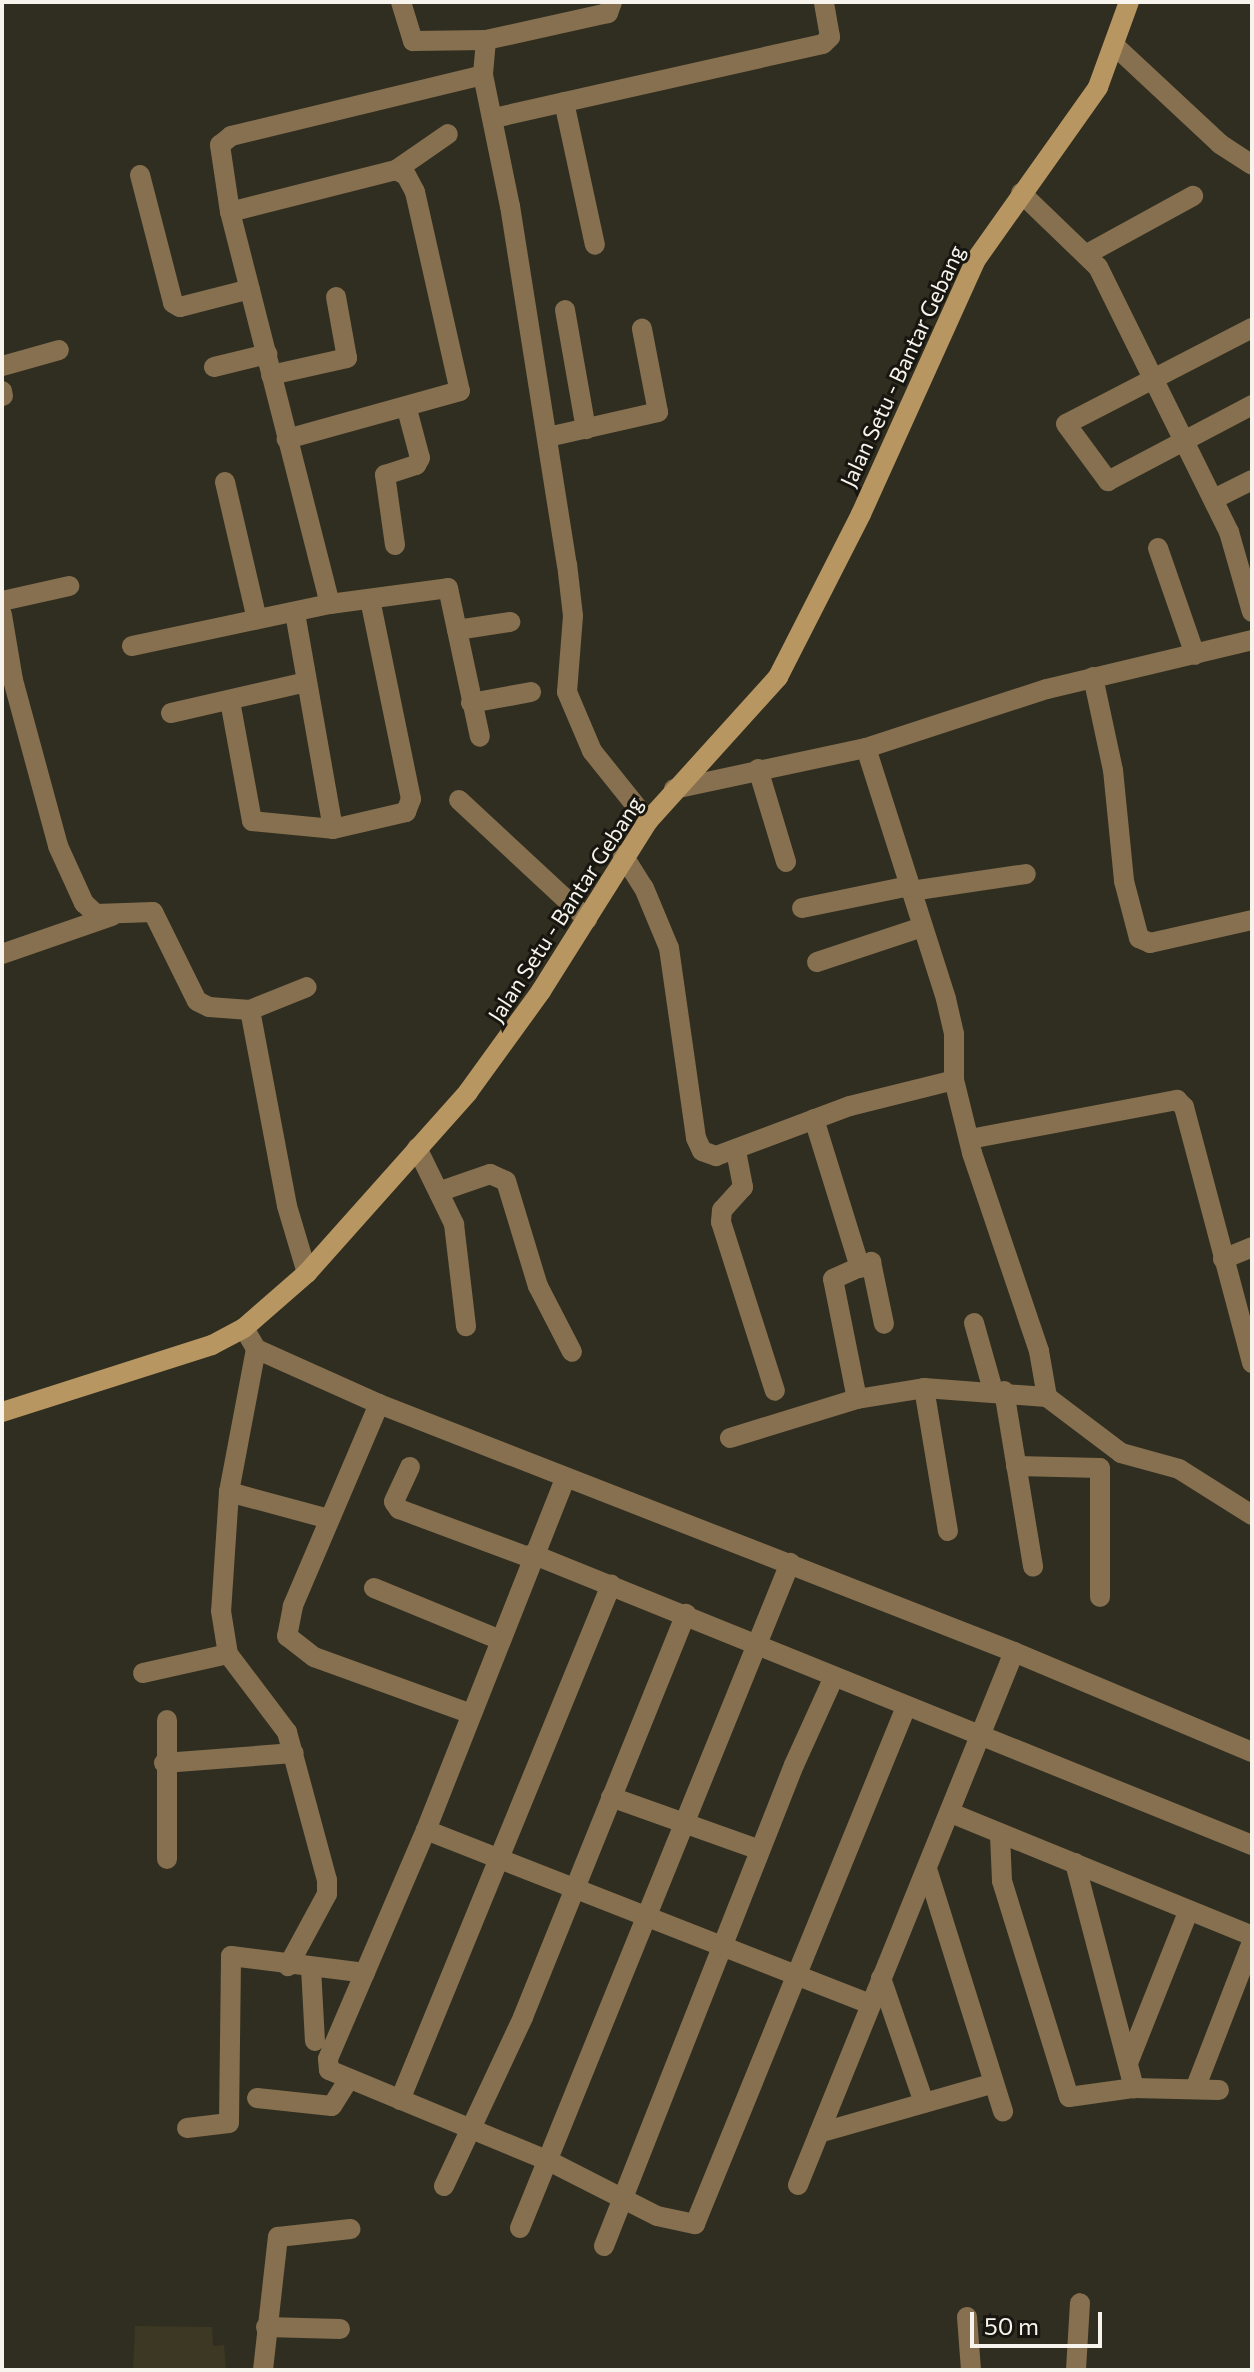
<!DOCTYPE html>
<style>
body{margin:0}
#map{position:relative;width:1254px;height:2372px;overflow:hidden;background:#302e20;font-family:Commissioner,sans-serif}
div>[style]{position:absolute}
.built>*{inset:0;background:#3c3824}
.street>*{height:20px;margin:-10px;padding:0 10px;transform-origin:10px;border-radius:10px;background:#867050}
.secondary>*{height:20px;margin:-10px;padding:0 10px;transform-origin:10px;border-radius:10px;background:#b89661}
span{translate:-50% -50%;white-space:nowrap;text-align:center;line-height:1.15;-webkit-text-stroke:6px #171610;paint-order:stroke}
.street-label{font-size:22px;color:#f6f4ec}
.frame{position:absolute;inset:0;border:4px solid #f6f4ec;pointer-events:none}
.scale{position:absolute;left:970px;top:2312px;width:132px;height:36px;box-sizing:border-box;border:4px solid #f6f4ec;border-top:0;padding-left:10px;font-size:24px;line-height:28px;white-space:nowrap;color:#f6f4ec;-webkit-text-stroke:6px #171610;paint-order:stroke}
</style>
<div id="map">
<div class="built">
<div style="clip-path:polygon(135px 2326px,212px 2327px,213px 2346px,224px 2345px,226px 2370px,133px 2370px)"></div>
</div>
<div class="street">
<div style="left:401px;top:2px;width:41px;rotate:72.9deg"></div>
<div style="left:413px;top:41px;width:73px;rotate:-0.8deg"></div>
<div style="left:612px;top:2px;width:12px;rotate:110deg"></div>
<div style="left:608px;top:13px;width:125px;rotate:167.5deg"></div>
<div style="left:486px;top:40px;width:35px;rotate:95deg"></div>
<div style="left:483px;top:75px;width:134px;rotate:78.4deg"></div>
<div style="left:510px;top:206px;width:363px;rotate:81deg"></div>
<div style="left:567px;top:564px;width:52px;rotate:83.4deg"></div>
<div style="left:573px;top:616px;width:76px;rotate:94.5deg"></div>
<div style="left:567px;top:692px;width:64px;rotate:67deg"></div>
<div style="left:592px;top:751px;width:90px;rotate:51.3deg"></div>
<div style="left:1114px;top:45px;width:145px;rotate:43deg"></div>
<div style="left:1220px;top:144px;width:38px;rotate:33deg"></div>
<div style="left:564px;top:102px;width:146px;rotate:77.8deg"></div>
<div style="left:494px;top:118px;width:337px;rotate:-12.7deg"></div>
<div style="left:823px;top:44px;width:10px;rotate:-45deg"></div>
<div style="left:830px;top:37px;width:36px;rotate:-100deg"></div>
<div style="left:396px;top:170px;width:63px;rotate:-34.7deg"></div>
<div style="left:140px;top:175px;width:132px;rotate:75.5deg"></div>
<div style="left:173px;top:303px;width:8px;rotate:30deg"></div>
<div style="left:180px;top:307px;width:72px;rotate:-14.4deg"></div>
<div style="left:1021px;top:193px;width:107px;rotate:43.9deg"></div>
<div style="left:1098px;top:267px;width:296px;rotate:63.7deg"></div>
<div style="left:1229px;top:532px;width:83px;rotate:74deg"></div>
<div style="left:230px;top:212px;width:171px;rotate:-14.2deg"></div>
<div style="left:396px;top:170px;width:11px;rotate:27deg"></div>
<div style="left:406px;top:175px;width:19px;rotate:62deg"></div>
<div style="left:415px;top:192px;width:204px;rotate:77.3deg"></div>
<div style="left:460px;top:391px;width:180px;rotate:164.5deg"></div>
<div style="left:1087px;top:254px;width:121px;rotate:-28.7deg"></div>
<div style="left:565px;top:310px;width:121px;rotate:80deg"></div>
<div style="left:1252px;top:328px;width:209px;rotate:152.7deg"></div>
<div style="left:1066px;top:424px;width:71px;rotate:53.6deg"></div>
<div style="left:1108px;top:481px;width:163px;rotate:-27.8deg"></div>
<div style="left:2px;top:366px;width:59px;rotate:-15.7deg"></div>
<div style="left:214px;top:367px;width:55px;rotate:-13.8deg"></div>
<div style="left:271px;top:375px;width:78px;rotate:-12.6deg"></div>
<div style="left:347px;top:358px;width:62px;rotate:-100.2deg"></div>
<div style="left:2px;top:391px;width:5px;rotate:79deg"></div>
<div style="left:548px;top:437px;width:113px;rotate:-12.8deg"></div>
<div style="left:658px;top:412px;width:85px;rotate:-100.9deg"></div>
<div style="left:225px;top:482px;width:141px;rotate:76.9deg"></div>
<div style="left:1214px;top:499px;width:42px;rotate:-26.6deg"></div>
<div style="left:395px;top:545px;width:71px;rotate:-98.1deg"></div>
<div style="left:385px;top:475px;width:33px;rotate:-18deg"></div>
<div style="left:416px;top:465px;width:8px;rotate:-60deg"></div>
<div style="left:420px;top:458px;width:51px;rotate:-104.9deg"></div>
<div style="left:1158px;top:548px;width:113px;rotate:70.9deg"></div>
<div style="left:2px;top:601px;width:69px;rotate:-12.6deg"></div>
<div style="left:330px;top:604px;width:405px;rotate:-104.3deg"></div>
<div style="left:230px;top:212px;width:68px;rotate:-98.5deg"></div>
<div style="left:220px;top:145px;width:14px;rotate:-39deg"></div>
<div style="left:231px;top:136px;width:259px;rotate:-13.6deg"></div>
<div style="left:295px;top:613px;width:219px;rotate:80deg"></div>
<div style="left:2px;top:615px;width:66px;rotate:80.4deg"></div>
<div style="left:13px;top:680px;width:172px;rotate:74.8deg"></div>
<div style="left:58px;top:846px;width:63px;rotate:65.5deg"></div>
<div style="left:84px;top:903px;width:16px;rotate:43deg"></div>
<div style="left:96px;top:914px;width:57px;rotate:-2deg"></div>
<div style="left:153px;top:912px;width:99px;rotate:63.7deg"></div>
<div style="left:197px;top:1001px;width:13px;rotate:27deg"></div>
<div style="left:209px;top:1007px;width:41px;rotate:4.2deg"></div>
<div style="left:250px;top:1010px;width:199px;rotate:79.3deg"></div>
<div style="left:287px;top:1206px;width:70px;rotate:73.4deg"></div>
<div style="left:457px;top:630px;width:54px;rotate:-8.6deg"></div>
<div style="left:132px;top:646px;width:202px;rotate:-12deg"></div>
<div style="left:330px;top:604px;width:119px;rotate:-7.7deg"></div>
<div style="left:448px;top:588px;width:152px;rotate:77.9deg"></div>
<div style="left:1093px;top:677px;width:95px;rotate:77.9deg"></div>
<div style="left:1113px;top:770px;width:112px;rotate:84.3deg"></div>
<div style="left:1124px;top:881px;width:59px;rotate:75.3deg"></div>
<div style="left:1139px;top:938px;width:12px;rotate:24deg"></div>
<div style="left:1150px;top:943px;width:105px;rotate:-12.7deg"></div>
<div style="left:230px;top:701px;width:122px;rotate:79.6deg"></div>
<div style="left:252px;top:821px;width:81px;rotate:5.6deg"></div>
<div style="left:333px;top:829px;width:75px;rotate:-13.1deg"></div>
<div style="left:406px;top:812px;width:14px;rotate:-69deg"></div>
<div style="left:411px;top:799px;width:204px;rotate:-101.6deg"></div>
<div style="left:471px;top:703px;width:61px;rotate:-10.4deg"></div>
<div style="left:171px;top:713px;width:139px;rotate:-12.9deg"></div>
<div style="left:866px;top:748px;width:263px;rotate:72.3deg"></div>
<div style="left:946px;top:999px;width:36px;rotate:77deg"></div>
<div style="left:954px;top:1034px;width:46px;rotate:90deg"></div>
<div style="left:954px;top:1080px;width:75px;rotate:76.1deg"></div>
<div style="left:972px;top:1153px;width:209px;rotate:71.3deg"></div>
<div style="left:1039px;top:1351px;width:47px;rotate:80.1deg"></div>
<div style="left:758px;top:769px;width:97px;rotate:73.2deg"></div>
<div style="left:674px;top:789px;width:196px;rotate:-12.1deg"></div>
<div style="left:866px;top:748px;width:190px;rotate:-18.1deg"></div>
<div style="left:1047px;top:689px;width:211px;rotate:-13.4deg"></div>
<div style="left:459px;top:800px;width:175px;rotate:42.9deg"></div>
<div style="left:623px;top:855px;width:39px;rotate:58deg"></div>
<div style="left:644px;top:888px;width:65px;rotate:67.4deg"></div>
<div style="left:669px;top:948px;width:192px;rotate:81.9deg"></div>
<div style="left:696px;top:1138px;width:14px;rotate:65deg"></div>
<div style="left:702px;top:1151px;width:15px;rotate:20deg"></div>
<div style="left:716px;top:1156px;width:143px;rotate:-20.5deg"></div>
<div style="left:850px;top:1106px;width:107px;rotate:-14deg"></div>
<div style="left:911px;top:891px;width:116px;rotate:-8.4deg"></div>
<div style="left:802px;top:908px;width:109px;rotate:-11.6deg"></div>
<div style="left:2px;top:954px;width:116px;rotate:-19.1deg"></div>
<div style="left:817px;top:962px;width:111px;rotate:-18.4deg"></div>
<div style="left:250px;top:1010px;width:61px;rotate:-22deg"></div>
<div style="left:814px;top:1119px;width:156px;rotate:72.8deg"></div>
<div style="left:970px;top:1139px;width:211px;rotate:-10.7deg"></div>
<div style="left:1177px;top:1100px;width:10px;rotate:45deg"></div>
<div style="left:1184px;top:1107px;width:265px;rotate:75.1deg"></div>
<div style="left:417px;top:1148px;width:85px;rotate:64deg"></div>
<div style="left:454px;top:1224px;width:103px;rotate:83.3deg"></div>
<div style="left:736px;top:1151px;width:37px;rotate:79deg"></div>
<div style="left:743px;top:1187px;width:31px;rotate:132deg"></div>
<div style="left:722px;top:1210px;width:12px;rotate:95deg"></div>
<div style="left:721px;top:1222px;width:177px;rotate:72.3deg"></div>
<div style="left:441px;top:1191px;width:52px;rotate:-19.1deg"></div>
<div style="left:490px;top:1174px;width:17px;rotate:24deg"></div>
<div style="left:506px;top:1181px;width:110px;rotate:73.1deg"></div>
<div style="left:538px;top:1286px;width:74px;rotate:62.7deg"></div>
<div style="left:1223px;top:1259px;width:31px;rotate:-22deg"></div>
<div style="left:974px;top:1323px;width:70px;rotate:74.2deg"></div>
<div style="left:244px;top:1328px;width:24px;rotate:60deg"></div>
<div style="left:256px;top:1349px;width:135px;rotate:24.1deg"></div>
<div style="left:379px;top:1404px;width:682px;rotate:21.33deg"></div>
<div style="left:1014px;top:1652px;width:258px;rotate:22.8deg"></div>
<div style="left:256px;top:1349px;width:146px;rotate:100.7deg"></div>
<div style="left:229px;top:1492px;width:119px;rotate:93.8deg"></div>
<div style="left:221px;top:1611px;width:44px;rotate:80.8deg"></div>
<div style="left:228px;top:1654px;width:98px;rotate:52.9deg"></div>
<div style="left:287px;top:1732px;width:153px;rotate:74.9deg"></div>
<div style="left:327px;top:1880px;width:14px;rotate:90deg"></div>
<div style="left:327px;top:1894px;width:82px;rotate:118.4deg"></div>
<div style="left:924px;top:1388px;width:145px;rotate:80.5deg"></div>
<div style="left:1004px;top:1391px;width:178px;rotate:80.6deg"></div>
<div style="left:857px;top:1399px;width:68px;rotate:-9.3deg"></div>
<div style="left:924px;top:1388px;width:123px;rotate:4.2deg"></div>
<div style="left:1047px;top:1397px;width:93px;rotate:37.1deg"></div>
<div style="left:1121px;top:1453px;width:60px;rotate:15.4deg"></div>
<div style="left:1179px;top:1469px;width:86px;rotate:32.2deg"></div>
<div style="left:379px;top:1404px;width:220px;rotate:113.1deg"></div>
<div style="left:293px;top:1606px;width:31px;rotate:101deg"></div>
<div style="left:287px;top:1636px;width:34px;rotate:38deg"></div>
<div style="left:314px;top:1657px;width:165px;rotate:19.9deg"></div>
<div style="left:730px;top:1438px;width:133px;rotate:-17.1deg"></div>
<div style="left:857px;top:1399px;width:122px;rotate:-101.3deg"></div>
<div style="left:833px;top:1279px;width:42px;rotate:-24.1deg"></div>
<div style="left:871px;top:1262px;width:63px;rotate:78.2deg"></div>
<div style="left:1016px;top:1466px;width:84px;rotate:1.4deg"></div>
<div style="left:1100px;top:1468px;width:129px;rotate:90deg"></div>
<div style="left:410px;top:1467px;width:38px;rotate:115deg"></div>
<div style="left:394px;top:1502px;width:9px;rotate:54deg"></div>
<div style="left:399px;top:1509px;width:141px;rotate:20.4deg"></div>
<div style="left:565px;top:1479px;width:378px;rotate:111.6deg"></div>
<div style="left:426px;top:1830px;width:249px;rotate:113.2deg"></div>
<div style="left:328px;top:2059px;width:11px;rotate:85deg"></div>
<div style="left:329px;top:2070px;width:238px;rotate:22.5deg"></div>
<div style="left:549px;top:2161px;width:121px;rotate:27deg"></div>
<div style="left:657px;top:2216px;width:39px;rotate:12deg"></div>
<div style="left:695px;top:2224px;width:558px;rotate:-67.8deg"></div>
<div style="left:229px;top:1492px;width:104px;rotate:15.1deg"></div>
<div style="left:532px;top:1554px;width:777px;rotate:22.01deg"></div>
<div style="left:374px;top:1588px;width:134px;rotate:22.4deg"></div>
<div style="left:143px;top:1673px;width:87px;rotate:-12.6deg"></div>
<div style="left:167px;top:1720px;width:139px;rotate:90deg"></div>
<div style="left:164px;top:1763px;width:130px;rotate:-4.4deg"></div>
<div style="left:611px;top:1797px;width:158px;rotate:19.6deg"></div>
<div style="left:951px;top:1813px;width:325px;rotate:22.2deg"></div>
<div style="left:426px;top:1830px;width:478px;rotate:21.4deg"></div>
<div style="left:1000px;top:1835px;width:46px;rotate:87.5deg"></div>
<div style="left:1002px;top:1881px;width:226px;rotate:72.8deg"></div>
<div style="left:1069px;top:2097px;width:66px;rotate:-7.9deg"></div>
<div style="left:1134px;top:2088px;width:85px;rotate:1.3deg"></div>
<div style="left:1075px;top:1863px;width:233px;rotate:75.3deg"></div>
<div style="left:928px;top:1872px;width:251px;rotate:72.6deg"></div>
<div style="left:311px;top:1968px;width:73px;rotate:86.9deg"></div>
<div style="left:881px;top:1978px;width:132px;rotate:71deg"></div>
<div style="left:1128px;top:2063px;width:162px;rotate:-68.3deg"></div>
<div style="left:1195px;top:2089px;width:158px;rotate:-68.8deg"></div>
<div style="left:257px;top:2098px;width:75px;rotate:6.1deg"></div>
<div style="left:332px;top:2106px;width:28px;rotate:-58deg"></div>
<div style="left:400px;top:2100px;width:557px;rotate:-67.72deg"></div>
<div style="left:187px;top:2128px;width:42px;rotate:-6.8deg"></div>
<div style="left:229px;top:2123px;width:167px;rotate:-89.3deg"></div>
<div style="left:231px;top:1956px;width:135px;rotate:7.2deg"></div>
<div style="left:819px;top:2133px;width:182px;rotate:-15.9deg"></div>
<div style="left:798px;top:2185px;width:575px;rotate:-67.94deg"></div>
<div style="left:444px;top:2186px;width:187px;rotate:-64.9deg"></div>
<div style="left:523px;top:2017px;width:435px;rotate:-68deg"></div>
<div style="left:520px;top:2228px;width:718px;rotate:-67.9deg"></div>
<div style="left:604px;top:2246px;width:517px;rotate:-68.45deg"></div>
<div style="left:794px;top:1765px;width:97px;rotate:-65.6deg"></div>
<div style="left:967px;top:2317px;width:53px;rotate:85.7deg"></div>
<div style="left:266px;top:2327px;width:74px;rotate:1.5deg"></div>
<div style="left:263px;top:2370px;width:134px;rotate:-83.6deg"></div>
<div style="left:278px;top:2237px;width:73px;rotate:-6.3deg"></div>
<div style="left:1076px;top:2370px;width:67px;rotate:-86.6deg"></div>
</div>
<div class="secondary">
<div style="left:2px;top:1412px;width:220px;rotate:-17.7deg"></div>
<div style="left:212px;top:1345px;width:36px;rotate:-28deg"></div>
<div style="left:244px;top:1328px;width:84px;rotate:-41.1deg"></div>
<div style="left:307px;top:1273px;width:242px;rotate:-48.3deg"></div>
<div style="left:468px;top:1092px;width:125px;rotate:-54.1deg"></div>
<div style="left:541px;top:991px;width:201px;rotate:-57.8deg"></div>
<div style="left:648px;top:821px;width:194px;rotate:-47.9deg"></div>
<div style="left:778px;top:677px;width:183px;rotate:-63deg"></div>
<div style="left:861px;top:514px;width:277px;rotate:-65.7deg"></div>
<div style="left:975px;top:261px;width:213px;rotate:-54.7deg"></div>
<div style="left:1098px;top:87px;width:90px;rotate:-70deg"></div>
</div>
<div class="street-label">
<span style="left:902px;top:366px;rotate:-65deg">Jalan Setu - Bantar Gebang</span>
<span style="left:565px;top:909px;rotate:-57deg">Jalan Setu - Bantar Gebang</span>
</div>
<div class="frame"></div>
<div class="scale">50 m</div>
</div>
